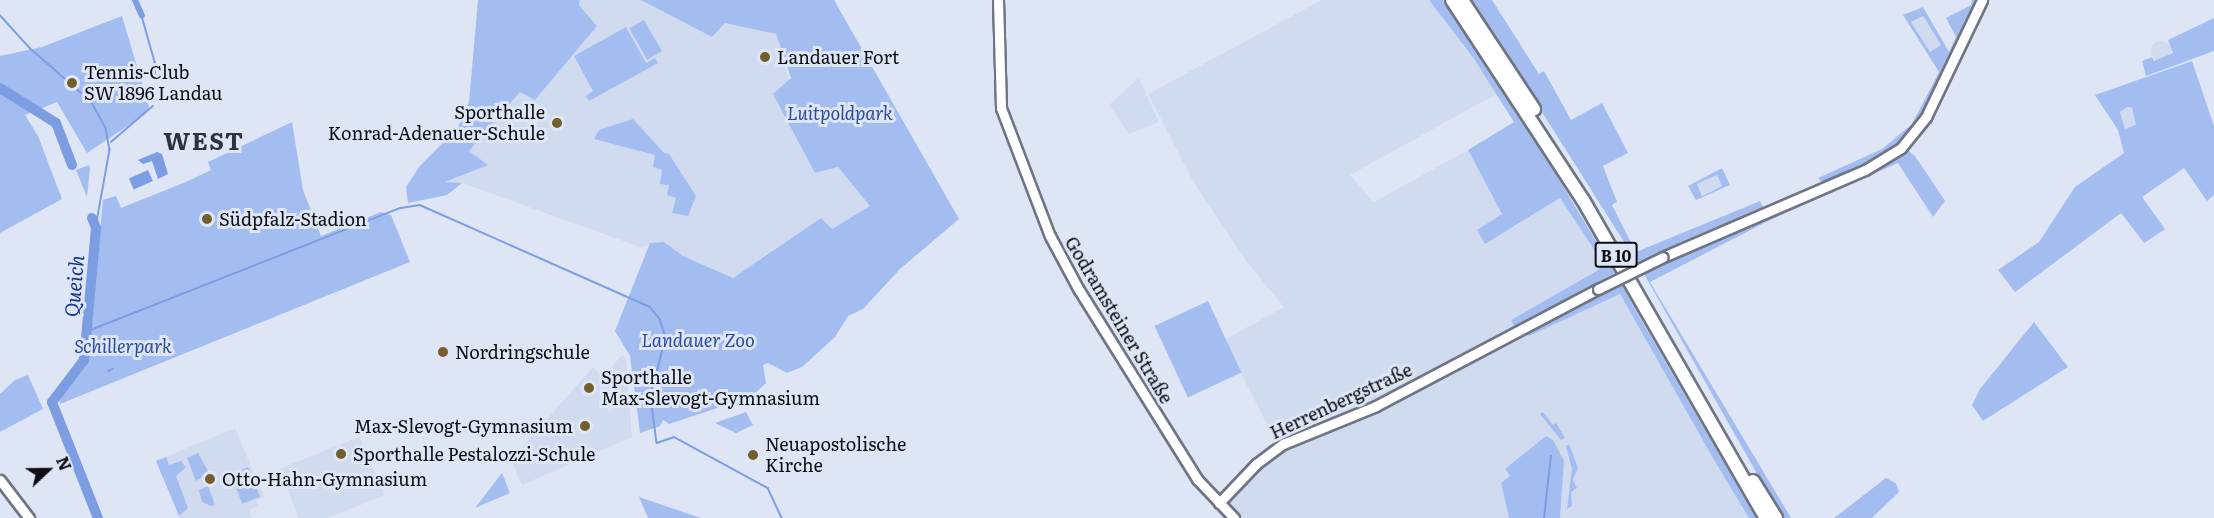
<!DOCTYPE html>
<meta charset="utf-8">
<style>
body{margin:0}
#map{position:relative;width:2214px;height:518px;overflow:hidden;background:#dee6f5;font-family:Literata,serif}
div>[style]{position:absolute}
.built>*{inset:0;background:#d0dbf0;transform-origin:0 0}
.round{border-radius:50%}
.green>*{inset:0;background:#a4bdf0;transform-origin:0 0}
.water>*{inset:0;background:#7d9de3;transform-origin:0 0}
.stream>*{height:1.5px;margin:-0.75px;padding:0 0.75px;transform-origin:0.75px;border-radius:0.75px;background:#7d9de3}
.canal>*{height:6px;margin:-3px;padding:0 3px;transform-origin:3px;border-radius:3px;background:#7d9de3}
.river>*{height:10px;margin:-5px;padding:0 5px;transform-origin:5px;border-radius:5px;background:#7d9de3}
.roads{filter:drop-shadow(2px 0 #6f7583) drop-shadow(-2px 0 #6f7583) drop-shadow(0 2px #6f7583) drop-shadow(0 -2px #6f7583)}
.secondary>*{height:9px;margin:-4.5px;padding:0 4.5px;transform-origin:4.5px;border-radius:4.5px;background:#fff}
.highway>*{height:12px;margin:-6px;padding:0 6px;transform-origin:6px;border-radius:6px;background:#fff}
.bridges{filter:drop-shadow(2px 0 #6f7583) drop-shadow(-2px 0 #6f7583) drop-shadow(0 2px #6f7583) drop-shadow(0 -2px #6f7583)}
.secondary-bridge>*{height:9px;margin:-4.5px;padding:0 4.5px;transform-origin:4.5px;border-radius:4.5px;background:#fff}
.dots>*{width:16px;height:16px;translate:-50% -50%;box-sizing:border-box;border:3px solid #dee6f5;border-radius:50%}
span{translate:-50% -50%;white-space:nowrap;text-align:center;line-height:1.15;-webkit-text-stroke:6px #dee6f5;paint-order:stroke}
.shield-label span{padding:2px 4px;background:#dee6f5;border:2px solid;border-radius:4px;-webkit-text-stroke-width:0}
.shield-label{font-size:16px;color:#0b0e13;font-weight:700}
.poi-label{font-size:18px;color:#0b0e13}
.left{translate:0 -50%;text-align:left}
.right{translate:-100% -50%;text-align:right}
.park-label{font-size:18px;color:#2c4d9f;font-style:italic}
.street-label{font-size:18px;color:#0b0e13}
.water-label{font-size:20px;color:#1a3888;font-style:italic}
.district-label{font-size:24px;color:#2e333f;font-weight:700;letter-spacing:1.5px}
.north{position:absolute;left:18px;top:440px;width:60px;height:60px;-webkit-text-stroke:4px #dee6f5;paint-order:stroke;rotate:68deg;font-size:16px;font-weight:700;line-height:24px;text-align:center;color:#0b0e13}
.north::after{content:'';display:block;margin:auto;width:21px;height:27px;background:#0b0e13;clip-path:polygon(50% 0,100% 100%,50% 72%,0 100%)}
</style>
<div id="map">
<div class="built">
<div style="clip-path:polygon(580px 0,641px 0,712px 37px,725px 23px,776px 34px,815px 173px,838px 167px,870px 206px,832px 230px,821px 218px,733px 278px,683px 256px,664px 242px,640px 247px,462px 183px,442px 183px,487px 165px,469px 151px,520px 92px,535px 100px,597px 26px,579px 5px)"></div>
<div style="clip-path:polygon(1322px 0,1429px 0,1498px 93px,1350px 175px,1374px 202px,1468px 150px,1510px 229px,1560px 198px,1596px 249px,1602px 267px,1511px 320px,1529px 336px,1620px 293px,1749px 518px,1560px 518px,1564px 461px,1511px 476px,1501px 483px,1509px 518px,1230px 518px,1218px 493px,1276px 442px,1224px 340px,1284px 307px,1247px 262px,1193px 181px,1148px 94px)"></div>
<div style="left:1923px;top:16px;width:35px;height:13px;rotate:59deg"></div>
<div class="round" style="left:2151px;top:41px;width:20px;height:20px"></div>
<div style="clip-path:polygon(1139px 78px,1159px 122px,1129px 134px,1109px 105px)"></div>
<div style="clip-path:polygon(2125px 108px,2132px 108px,2136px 126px,2124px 129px,2120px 111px)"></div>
<div style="left:1717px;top:175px;width:12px;height:23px;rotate:66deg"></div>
<div style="clip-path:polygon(622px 355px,626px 358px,632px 437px,522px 485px,511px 460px,593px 367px,603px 377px)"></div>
<div style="clip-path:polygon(235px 428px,264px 497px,256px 500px,258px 506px,249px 510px,252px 518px,180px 518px,156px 461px)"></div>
<div style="clip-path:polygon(359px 437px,385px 495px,328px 518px,299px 518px,279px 469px)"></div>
</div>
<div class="green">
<div style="clip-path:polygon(478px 0,580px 0,579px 5px,597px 26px,535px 100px,520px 92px,469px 151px,488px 165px,445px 182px,462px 183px,447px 195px,408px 203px,406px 187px,419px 167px,458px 127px,469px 102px)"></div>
<div style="clip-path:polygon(641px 0,834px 0,959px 219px,900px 269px,863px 309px,848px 316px,835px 337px,802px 367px,787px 373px,768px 363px,763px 365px,766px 383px,751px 397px,669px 424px,663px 420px,660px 426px,640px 433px,630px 356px,615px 331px,650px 243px,664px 242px,683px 256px,733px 278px,821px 218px,832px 229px,870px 206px,838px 167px,815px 173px,773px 94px,791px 78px,776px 34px,725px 23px,712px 37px)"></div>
<div style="clip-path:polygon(1429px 0,1443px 0,1554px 171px,1615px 273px,1514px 326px,1511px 320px,1593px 273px,1602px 267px,1602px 261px,1560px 198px,1485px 244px,1477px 230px,1502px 214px,1468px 150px,1514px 122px,1474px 59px)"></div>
<div style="clip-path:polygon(1471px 0,1492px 0,1539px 74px,1544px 71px,1571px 120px,1602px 103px,1628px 153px,1603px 166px,1617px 202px,1612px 205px,1636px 252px,1760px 201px,1764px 209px,1638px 264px)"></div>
<div style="clip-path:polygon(evenodd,1972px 0,1978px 0,1920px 119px,1902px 142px,1864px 166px,1772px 206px,1821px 182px,1818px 178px,1882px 149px,1912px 124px,1939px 72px,1903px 15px,1923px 7px,1949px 52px,1956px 37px,1946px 18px,1971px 5px,1972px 0,1923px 16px,1941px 45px,1930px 52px,1911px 22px,1923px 16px)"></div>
<div style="clip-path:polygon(122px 16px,149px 107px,144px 115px,87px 153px,57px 102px,25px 115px,38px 136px,62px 199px,0 233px,0 56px,42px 47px)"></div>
<div style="clip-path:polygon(2214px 18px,2214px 51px,2146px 76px,2142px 61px,2152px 57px,2154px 61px,2173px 53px,2168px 40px)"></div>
<div style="left:644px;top:20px;width:36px;height:17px;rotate:60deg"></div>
<div style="clip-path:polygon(626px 27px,646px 63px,655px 58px,658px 63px,589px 101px,586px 96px,593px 91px,574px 56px)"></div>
<div style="clip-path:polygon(evenodd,2192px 61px,2214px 126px,2214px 195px,2207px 201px,2184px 168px,2142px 197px,2165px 229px,2144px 243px,2121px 213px,2015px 292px,1998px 270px,2039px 242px,2075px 187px,2124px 153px,2118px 130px,2095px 95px,2192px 61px,2127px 107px,2132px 108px,2136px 125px,2125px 129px,2120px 112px,2127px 107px)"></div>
<div style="clip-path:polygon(633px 119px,664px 153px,669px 154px,696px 196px,688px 216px,672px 213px,676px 198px,667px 195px,669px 185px,660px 184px,662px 170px,653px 167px,655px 155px,594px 139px,599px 130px)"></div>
<div style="clip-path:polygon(292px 122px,303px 190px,321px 236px,381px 212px,391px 215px,410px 262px,60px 404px,59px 397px,88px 360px,103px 200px,116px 196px,121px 208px,186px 182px,211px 170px,208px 162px)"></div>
<div style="clip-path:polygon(1905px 148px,1915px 156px,1945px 201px,1933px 217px,1898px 163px,1768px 221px,1650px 282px,1791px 518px,1782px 518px,1643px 272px)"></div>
<div style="clip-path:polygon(89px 165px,90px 168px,87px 197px,76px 170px)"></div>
<div style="clip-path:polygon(evenodd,1722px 168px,1730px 185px,1696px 200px,1688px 186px,1722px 168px,1717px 175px,1722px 186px,1702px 196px,1697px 184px,1717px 175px)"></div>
<div style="clip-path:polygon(1621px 283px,1639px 316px,1756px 518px,1749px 518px,1713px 458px,1620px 294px,1529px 336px,1525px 332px)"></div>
<div style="left:1208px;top:301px;width:79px;height:59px;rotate:65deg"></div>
<div style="clip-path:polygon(2034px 322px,2068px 367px,1983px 421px,1972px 405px,1980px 389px)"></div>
<div style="clip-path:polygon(28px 375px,43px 409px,0 432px,0 394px,15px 380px)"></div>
<div style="clip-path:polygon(746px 412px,753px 425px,736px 433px,715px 423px)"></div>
<div style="clip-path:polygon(1543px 412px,1553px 425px,1556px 423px,1565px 438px,1561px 440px,1540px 414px)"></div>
<div style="clip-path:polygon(1546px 436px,1553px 440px,1564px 461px,1560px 518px,1509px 518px,1501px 483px,1510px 476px,1505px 469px)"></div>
<div style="clip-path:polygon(1569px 444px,1578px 468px,1573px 480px,1577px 488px,1571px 492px,1572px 506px,1567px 509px,1572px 469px,1566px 446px)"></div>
<div style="clip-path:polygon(198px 453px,209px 473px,196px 481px,187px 458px)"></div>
<div style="clip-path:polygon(166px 457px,169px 465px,181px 461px,186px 467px,176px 476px,188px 508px,179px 516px,156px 461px)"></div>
<div style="left:248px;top:467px;width:32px;height:19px;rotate:68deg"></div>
<div style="clip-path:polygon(502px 473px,510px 493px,475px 508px)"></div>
<div style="clip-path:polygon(1886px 478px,1896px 483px,1899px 492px,1872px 518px,1834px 518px)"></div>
<div style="clip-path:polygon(208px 486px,215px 505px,211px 506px,202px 502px,199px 490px)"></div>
<div style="clip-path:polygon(639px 497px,701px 518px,648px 518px)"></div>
</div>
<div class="water">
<div style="clip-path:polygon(157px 152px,162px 154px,168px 174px,158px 179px,152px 161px,143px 164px,138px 160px)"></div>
<div style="left:148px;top:170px;width:12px;height:21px;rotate:66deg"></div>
</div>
<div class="stream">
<div style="left:0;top:15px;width:45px;rotate:47.7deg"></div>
<div style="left:30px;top:48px;width:81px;rotate:41deg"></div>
<div style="left:91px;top:101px;width:31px;rotate:61deg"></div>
<div style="left:106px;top:128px;width:22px;rotate:80deg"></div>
<div style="left:110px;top:150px;width:79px;rotate:100.2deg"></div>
<div style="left:142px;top:16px;width:48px;rotate:74.2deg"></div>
<div style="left:155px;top:62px;width:17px;rotate:87deg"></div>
<div style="left:111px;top:142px;width:55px;rotate:-40.6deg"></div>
<div style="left:1824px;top:181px;width:26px;rotate:-23deg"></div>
<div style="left:1775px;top:203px;width:49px;rotate:-22.9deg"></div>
<div style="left:88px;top:331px;width:336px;rotate:-21.5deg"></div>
<div style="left:401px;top:208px;width:19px;rotate:-9deg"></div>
<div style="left:420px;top:205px;width:252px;rotate:23.9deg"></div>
<div style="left:650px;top:307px;width:16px;rotate:50deg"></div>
<div style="left:660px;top:319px;width:19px;rotate:72deg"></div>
<div style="left:666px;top:337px;width:62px;rotate:104deg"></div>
<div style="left:651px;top:397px;width:46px;rotate:82.6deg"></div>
<div style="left:657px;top:443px;width:18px;rotate:-19deg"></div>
<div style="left:674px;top:437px;width:107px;rotate:28.5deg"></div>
<div style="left:768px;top:488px;width:33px;rotate:65deg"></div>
<div style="left:108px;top:371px;width:5px;rotate:-22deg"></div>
<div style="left:1544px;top:518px;width:62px;rotate:-83.6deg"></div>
</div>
<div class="canal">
<div style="left:135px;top:0;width:17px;rotate:66deg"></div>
</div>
<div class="river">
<div style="left:0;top:88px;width:66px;rotate:32deg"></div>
<div style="left:56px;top:123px;width:45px;rotate:69.1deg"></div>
<div style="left:92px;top:218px;width:11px;rotate:68deg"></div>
<div style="left:96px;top:228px;width:133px;rotate:95.2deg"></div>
<div style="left:84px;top:360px;width:53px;rotate:127.3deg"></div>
<div style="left:52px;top:402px;width:125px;rotate:68.4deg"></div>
</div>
<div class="roads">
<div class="secondary">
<div style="left:998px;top:0;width:108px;rotate:88.4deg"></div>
<div style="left:1001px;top:108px;width:137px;rotate:69.1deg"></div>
<div style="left:1050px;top:236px;width:61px;rotate:61.8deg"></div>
<div style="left:1079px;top:290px;width:223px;rotate:58deg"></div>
<div style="left:1197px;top:479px;width:54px;rotate:46.5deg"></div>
<div style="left:1663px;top:257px;width:220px;rotate:-23.3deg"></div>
<div style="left:1865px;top:170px;width:42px;rotate:-31.4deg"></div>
<div style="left:1901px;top:148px;width:40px;rotate:-51deg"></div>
<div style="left:1926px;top:117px;width:130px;rotate:-64.4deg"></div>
<div style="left:0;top:480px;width:48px;rotate:52.7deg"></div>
<div style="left:1219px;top:503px;width:54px;rotate:-46.5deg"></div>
<div style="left:1256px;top:464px;width:34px;rotate:-37deg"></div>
<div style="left:1283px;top:444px;width:100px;rotate:-22.2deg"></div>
<div style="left:1376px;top:406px;width:251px;rotate:-27.8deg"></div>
</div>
<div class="highway">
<div style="left:1452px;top:0;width:239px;rotate:56.8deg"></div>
<div style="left:1583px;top:200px;width:367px;rotate:60.1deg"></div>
<div style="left:1462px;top:0;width:131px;rotate:56.6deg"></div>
<div style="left:1753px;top:481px;width:44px;rotate:58.1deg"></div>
</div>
</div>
<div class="bridges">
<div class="secondary-bridge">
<div style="left:1598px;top:289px;width:72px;rotate:-26.2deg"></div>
</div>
</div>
<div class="dots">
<div style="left:765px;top:57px;background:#745e2e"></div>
<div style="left:72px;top:83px;background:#745e2e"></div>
<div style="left:557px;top:123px;background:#745e2e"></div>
<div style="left:207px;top:219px;background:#745e2e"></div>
<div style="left:443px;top:352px;background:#745e2e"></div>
<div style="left:589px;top:388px;background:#745e2e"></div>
<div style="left:585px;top:426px;background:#745e2e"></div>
<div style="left:341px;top:454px;background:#745e2e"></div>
<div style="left:753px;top:455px;background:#745e2e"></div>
<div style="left:210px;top:479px;background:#745e2e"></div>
</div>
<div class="shield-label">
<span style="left:1616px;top:255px">B 10</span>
</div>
<div class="poi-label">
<span class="left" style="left:777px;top:57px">Landauer Fort</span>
<span class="left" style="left:84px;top:83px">Tennis-Club<br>SW 1896 Landau</span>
<span class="right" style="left:545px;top:123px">Sporthalle<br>Konrad-Adenauer-Schule</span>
<span class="left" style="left:219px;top:219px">Südpfalz-Stadion</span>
<span class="left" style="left:455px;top:352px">Nordringschule</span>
<span class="left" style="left:601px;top:388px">Sporthalle<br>Max-Slevogt-Gymnasium</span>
<span class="right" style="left:573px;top:426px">Max-Slevogt-Gymnasium</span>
<span class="left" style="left:765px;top:455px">Neuapostolische<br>Kirche</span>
<span class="left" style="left:353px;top:454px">Sporthalle Pestalozzi-Schule</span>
<span class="left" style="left:222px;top:479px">Otto-Hahn-Gymnasium</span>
</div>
<div class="park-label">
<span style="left:840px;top:113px">Luitpoldpark</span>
<span style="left:698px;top:340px">Landauer Zoo</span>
<span style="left:123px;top:346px">Schillerpark</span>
</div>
<div class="street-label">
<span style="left:1119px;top:320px;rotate:59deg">Godramsteiner Straße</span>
<span style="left:1341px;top:401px;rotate:-25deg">Herrenbergstraße</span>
</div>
<div class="water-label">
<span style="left:73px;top:286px;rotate:-85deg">Queich</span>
</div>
<div class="district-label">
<span style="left:204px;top:140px">WEST</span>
</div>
<div class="north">N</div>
</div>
